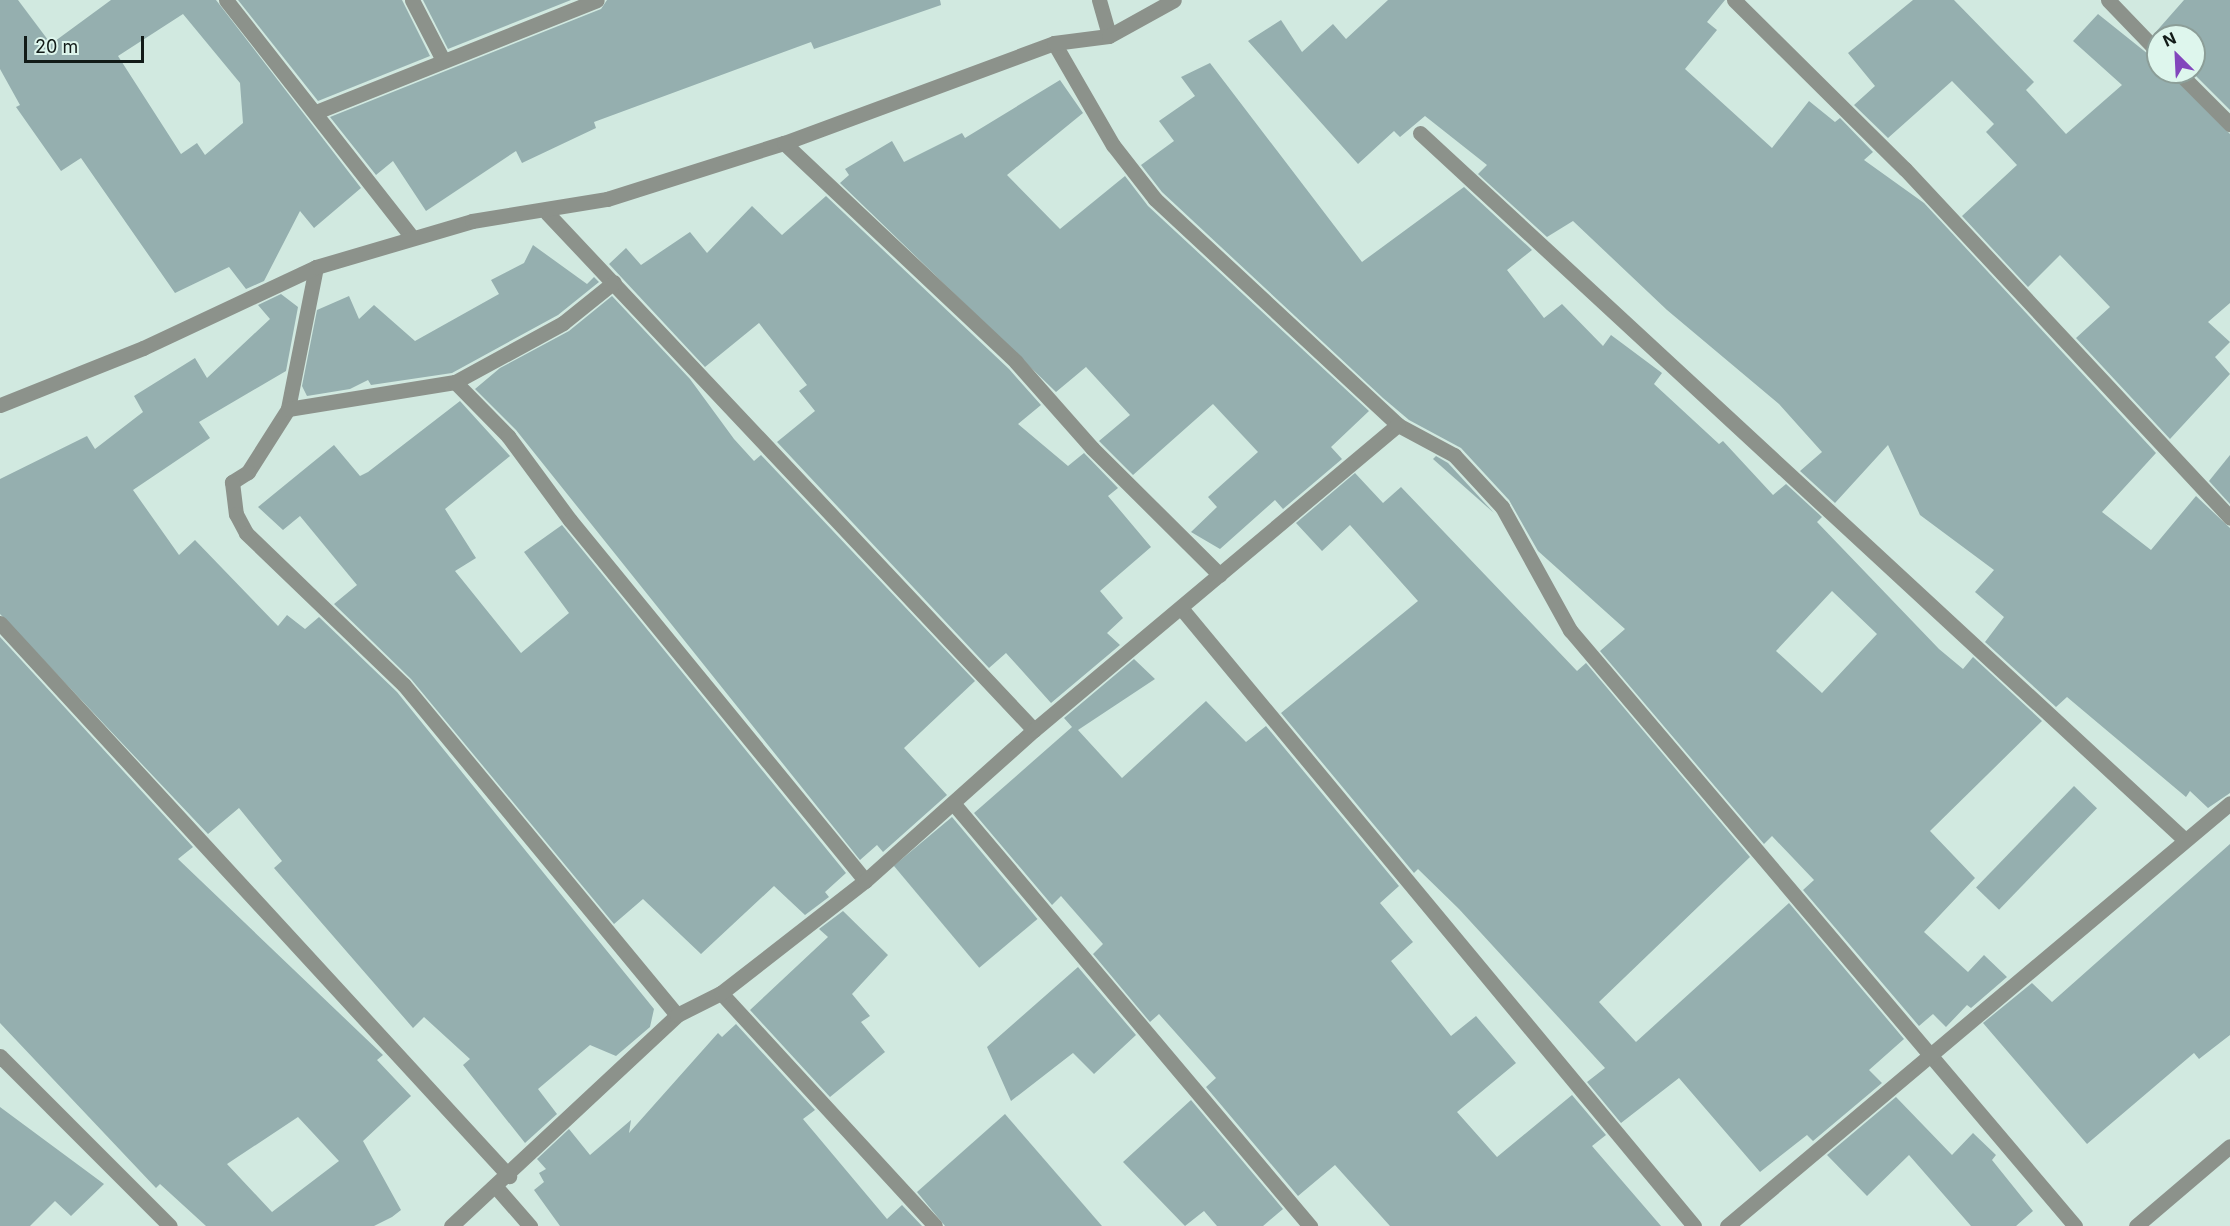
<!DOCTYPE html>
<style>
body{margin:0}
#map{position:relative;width:2230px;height:1226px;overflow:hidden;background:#d1e9e0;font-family:Inter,sans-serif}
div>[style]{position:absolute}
.building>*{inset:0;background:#95afaf;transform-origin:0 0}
.minor>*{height:15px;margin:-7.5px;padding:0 7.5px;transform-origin:7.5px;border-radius:7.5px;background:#8c928b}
span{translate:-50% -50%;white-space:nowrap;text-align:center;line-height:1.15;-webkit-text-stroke:4.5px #def6ed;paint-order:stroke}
.north{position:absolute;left:2146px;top:24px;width:60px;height:60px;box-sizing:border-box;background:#def6ed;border:2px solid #8c9e98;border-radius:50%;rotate:336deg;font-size:16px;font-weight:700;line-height:24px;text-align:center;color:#121b18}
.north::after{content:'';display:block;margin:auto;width:21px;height:27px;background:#8246bc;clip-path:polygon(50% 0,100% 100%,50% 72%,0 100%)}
.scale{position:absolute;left:24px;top:36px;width:120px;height:27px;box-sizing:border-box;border:3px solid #121b18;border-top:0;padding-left:8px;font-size:18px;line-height:21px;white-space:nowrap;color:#121b18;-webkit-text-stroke:4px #def6ed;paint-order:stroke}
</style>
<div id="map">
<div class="building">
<div style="clip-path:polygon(evenodd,0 0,18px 0,51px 44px,111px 0,216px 0,361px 188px,314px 228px,300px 211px,264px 281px,246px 289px,229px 267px,175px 293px,81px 158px,61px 171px,16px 107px,20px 105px,0 69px,0 0,183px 14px,240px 83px,243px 123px,205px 155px,197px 143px,181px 154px,118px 56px,183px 14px)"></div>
<div style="clip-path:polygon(238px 0,402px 0,430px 56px,318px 101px)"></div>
<div style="clip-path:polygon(423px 0,571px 0,448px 49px)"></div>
<div style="clip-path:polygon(607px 0,940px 0,941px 5px,814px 49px,811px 42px,594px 122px,596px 128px,522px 163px,516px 151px,426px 211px,393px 161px,376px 175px,330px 117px,601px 9px)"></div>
<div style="clip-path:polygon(1388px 0,1725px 0,1707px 22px,1717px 30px,1685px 69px,1772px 148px,1809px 101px,1835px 122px,1840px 118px,1873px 152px,1864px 160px,1924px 203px,2156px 453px,2102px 512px,2151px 550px,2196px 496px,2230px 528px,2230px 793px,2208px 808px,2190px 791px,2186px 797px,2067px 697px,2056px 707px,1985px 642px,2004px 617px,1975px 592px,1994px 570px,1920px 515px,1888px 445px,1835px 503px,1800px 471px,1822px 452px,1779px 404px,1667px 310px,1573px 221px,1547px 237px,1478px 174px,1487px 165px,1425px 116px,1400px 137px,1394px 131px,1358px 164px,1248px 41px,1281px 20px,1302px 52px,1333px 24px,1346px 39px)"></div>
<div style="clip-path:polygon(1913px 0,1954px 0,2034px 82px,2026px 90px,2066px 134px,2122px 85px,2073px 41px,2098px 14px,2158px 62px,2158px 72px,2169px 72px,2230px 134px,2230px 303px,2208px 322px,2230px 342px,2215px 357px,2230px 374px,2170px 439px,2076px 338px,2110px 307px,2060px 255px,2028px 287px,1962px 216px,2017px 165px,1986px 132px,1994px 124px,1952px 81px,1888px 138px,1854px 105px,1875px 86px,1848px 53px)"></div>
<div style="clip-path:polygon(2184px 0,2230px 0,2230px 110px,2192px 72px,2194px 36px,2154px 34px)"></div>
<div style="clip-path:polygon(evenodd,1210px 63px,1362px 262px,1464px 187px,1532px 250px,1507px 270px,1544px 318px,1562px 304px,1603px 346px,1611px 335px,1662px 373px,1654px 384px,1719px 444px,1723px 441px,1773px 495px,1786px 484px,1822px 517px,1817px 522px,1939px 649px,1963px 669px,1973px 657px,2042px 721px,1930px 831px,1975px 878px,1924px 932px,1968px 972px,1984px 955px,2007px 977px,1971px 1008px,1967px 1005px,1946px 1027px,1933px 1014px,1919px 1026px,1803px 890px,1814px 880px,1772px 836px,1764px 844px,1600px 651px,1625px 629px,1538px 551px,1509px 500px,1461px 448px,1409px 420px,1383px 398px,1162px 192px,1141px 165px,1174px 141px,1159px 121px,1195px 96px,1181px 77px,1210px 63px,1832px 591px,1877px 634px,1822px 693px,1776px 651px,1832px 591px)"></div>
<div style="clip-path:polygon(1060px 80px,1083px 113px,1007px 175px,1060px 229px,1125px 176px,1148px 206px,1369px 411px,1331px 447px,1342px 459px,1283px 509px,1275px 500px,1220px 549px,1191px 532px,1217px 507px,1208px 497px,1258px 452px,1213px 404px,1133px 475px,1099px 441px,1130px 415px,1086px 367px,1056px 392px,840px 183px,849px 175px,845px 169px,892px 141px,904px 162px,962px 133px,965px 138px)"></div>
<div style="clip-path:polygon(826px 196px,1009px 369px,1041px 405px,1018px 424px,1068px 466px,1084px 453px,1118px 488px,1108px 496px,1151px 547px,1100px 591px,1123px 618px,1107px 633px,1120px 645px,1051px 703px,1006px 653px,989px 668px,777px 442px,815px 411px,799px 391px,807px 385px,759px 323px,705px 367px,609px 264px,626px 248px,641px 265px,690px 232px,707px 253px,752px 206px,782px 235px)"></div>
<div style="clip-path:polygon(533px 245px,587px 284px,594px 277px,599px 282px,558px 315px,452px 373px,371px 385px,368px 380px,350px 389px,307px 396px,302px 386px,317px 310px,349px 296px,359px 319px,374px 305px,415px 341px,499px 294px,491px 280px,524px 263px)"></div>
<div style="clip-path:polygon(281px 294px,298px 307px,286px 371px,199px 422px,210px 438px,133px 490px,179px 555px,195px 540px,278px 626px,287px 615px,305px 629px,319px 617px,397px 692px,654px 1009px,650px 1027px,616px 1056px,590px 1045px,538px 1089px,557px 1114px,525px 1143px,463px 1065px,470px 1059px,424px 1017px,413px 1028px,274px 868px,282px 861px,239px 808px,208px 834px,0 614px,0 479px,87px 436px,95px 449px,143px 412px,134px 396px,195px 358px,207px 378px,270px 319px,258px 305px)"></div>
<div style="clip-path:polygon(612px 296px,690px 379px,734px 439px,754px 461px,761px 455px,975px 681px,904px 748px,947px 795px,883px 852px,877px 845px,860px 860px,516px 430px,475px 389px,500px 368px,569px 331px)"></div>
<div style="clip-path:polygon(460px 401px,510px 456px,445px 509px,476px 558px,455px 571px,521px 653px,569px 613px,524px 552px,562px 525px,846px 873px,825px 892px,829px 897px,805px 915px,774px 886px,701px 954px,643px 899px,614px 924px,411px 679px,334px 604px,357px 585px,300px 516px,283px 530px,258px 507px,334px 445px,360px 476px,368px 472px)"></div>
<div style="clip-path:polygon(2230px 455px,2230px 504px,2209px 481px)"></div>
<div style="clip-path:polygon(1436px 456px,1448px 463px,1494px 513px,1433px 459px)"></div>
<div style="clip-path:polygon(1355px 473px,1383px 503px,1401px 487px,1577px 671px,1586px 663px,1750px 857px,1599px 1002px,1636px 1042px,1789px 903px,1904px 1039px,1869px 1070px,1882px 1083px,1813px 1141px,1807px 1135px,1760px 1172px,1679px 1078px,1621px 1123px,1587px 1082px,1605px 1068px,1459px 909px,1418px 869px,1414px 873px,1281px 713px,1418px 601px,1350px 525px,1322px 551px,1296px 523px)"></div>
<div style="clip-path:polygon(evenodd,0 637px,193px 847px,178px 859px,383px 1055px,377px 1060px,411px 1096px,363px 1141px,401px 1210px,392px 1217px,374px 1226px,206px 1226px,160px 1184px,156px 1188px,0 1023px,0 637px,298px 1117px,339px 1161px,272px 1212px,227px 1164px,298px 1117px)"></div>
<div style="clip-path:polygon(1134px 659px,1155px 679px,1078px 730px,1122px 778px,1206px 701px,1246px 742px,1266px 726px,1399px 886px,1380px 903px,1413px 942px,1391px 961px,1451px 1036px,1476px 1016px,1516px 1063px,1457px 1112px,1497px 1157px,1572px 1095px,1606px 1135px,1592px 1146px,1661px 1226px,1390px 1226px,1335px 1165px,1298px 1196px,1206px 1087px,1216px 1078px,1159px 1014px,1150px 1022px,1093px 954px,1103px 944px,1061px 896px,1052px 905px,974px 813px,1072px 727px,1064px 718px)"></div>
<div style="left:2074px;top:786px;width:32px;height:141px;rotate:44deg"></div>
<div style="left:952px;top:817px;width:133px;height:76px;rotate:50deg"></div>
<div style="clip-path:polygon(2230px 844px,2230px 1035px,2199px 1059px,2194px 1053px,2087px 1144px,1983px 1023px,2032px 983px,2052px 1002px)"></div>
<div style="clip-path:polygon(843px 911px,888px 955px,852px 994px,870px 1016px,861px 1022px,885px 1052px,830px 1097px,750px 1010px,828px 937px,819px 929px)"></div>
<div style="clip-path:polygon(1078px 967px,1136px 1035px,1094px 1074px,1073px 1053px,1011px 1101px,987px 1047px)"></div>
<div style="clip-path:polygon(736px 1024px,815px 1110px,803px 1119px,887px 1219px,902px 1205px,922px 1226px,560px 1226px,534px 1190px,544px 1182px,539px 1173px,546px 1169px,537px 1159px,569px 1129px,590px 1155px,631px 1120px,629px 1133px,718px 1033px,722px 1037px)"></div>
<div style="clip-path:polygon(1896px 1097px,1952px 1155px,1973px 1133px,1996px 1155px,1992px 1160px,2033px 1211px,2016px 1226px,1971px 1226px,1909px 1155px,1867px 1196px,1827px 1155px)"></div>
<div style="clip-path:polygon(1191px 1100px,1283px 1209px,1263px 1226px,1217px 1226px,1204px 1211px,1185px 1226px,1123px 1162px)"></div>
<div style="clip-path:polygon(0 1107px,104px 1184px,71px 1216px,55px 1201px,30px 1226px,0 1226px)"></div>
<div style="clip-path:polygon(1005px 1114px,1102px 1226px,945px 1226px,917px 1192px)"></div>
</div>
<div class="minor">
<div style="left:226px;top:0;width:301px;rotate:51.9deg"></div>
<div style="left:412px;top:0;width:65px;rotate:62.7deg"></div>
<div style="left:1099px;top:0;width:37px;rotate:74deg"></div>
<div style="left:1734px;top:0;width:240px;rotate:44.7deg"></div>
<div style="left:1905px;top:169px;width:477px;rotate:47deg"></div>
<div style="left:2108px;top:0;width:72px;rotate:46.1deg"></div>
<div style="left:1054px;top:43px;width:118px;rotate:60deg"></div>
<div style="left:1113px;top:145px;width:68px;rotate:52.1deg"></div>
<div style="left:1155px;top:199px;width:332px;rotate:42.9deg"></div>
<div style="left:1398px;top:425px;width:64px;rotate:28.2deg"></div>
<div style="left:1454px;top:455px;width:71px;rotate:47.3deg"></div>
<div style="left:1502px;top:507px;width:141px;rotate:61.1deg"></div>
<div style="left:1570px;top:630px;width:781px;rotate:49.72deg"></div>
<div style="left:2178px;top:72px;width:74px;rotate:45deg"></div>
<div style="left:316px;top:112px;width:302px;rotate:-21.7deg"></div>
<div style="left:1420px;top:133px;width:1039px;rotate:42.74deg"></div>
<div style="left:784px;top:143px;width:319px;rotate:43.3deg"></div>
<div style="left:1016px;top:362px;width:115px;rotate:48.5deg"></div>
<div style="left:1092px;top:448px;width:180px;rotate:44.8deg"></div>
<div style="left:547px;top:213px;width:710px;rotate:46.71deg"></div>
<div style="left:316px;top:267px;width:145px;rotate:101.2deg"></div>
<div style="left:288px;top:409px;width:75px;rotate:122.4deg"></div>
<div style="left:248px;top:472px;width:19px;rotate:148deg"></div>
<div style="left:232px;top:482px;width:32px;rotate:83deg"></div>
<div style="left:236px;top:514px;width:21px;rotate:62deg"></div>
<div style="left:246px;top:533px;width:219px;rotate:43.9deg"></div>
<div style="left:404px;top:685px;width:428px;rotate:50.4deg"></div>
<div style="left:455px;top:382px;width:123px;rotate:-28.6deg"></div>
<div style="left:563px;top:323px;width:65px;rotate:-38.8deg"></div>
<div style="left:0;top:405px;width:154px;rotate:-21.7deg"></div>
<div style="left:143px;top:348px;width:191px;rotate:-25.1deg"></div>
<div style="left:316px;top:267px;width:163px;rotate:-16.4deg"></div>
<div style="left:472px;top:221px;width:137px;rotate:-9.3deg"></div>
<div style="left:607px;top:199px;width:186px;rotate:-17.6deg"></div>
<div style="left:784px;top:143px;width:288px;rotate:-20.3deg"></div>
<div style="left:1054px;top:43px;width:55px;rotate:-7.3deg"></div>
<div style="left:1109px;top:36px;width:74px;rotate:-29deg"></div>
<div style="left:288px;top:409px;width:169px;rotate:-9.2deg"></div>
<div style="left:455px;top:382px;width:76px;rotate:45.5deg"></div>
<div style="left:508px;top:436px;width:104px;rotate:53.6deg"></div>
<div style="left:570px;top:520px;width:466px;rotate:50.7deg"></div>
<div style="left:1181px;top:608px;width:803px;rotate:50.3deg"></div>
<div style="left:0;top:623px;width:752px;rotate:47.37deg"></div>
<div style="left:953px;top:803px;width:554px;rotate:49.84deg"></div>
<div style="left:721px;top:993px;width:316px;rotate:47.4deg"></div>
<div style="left:0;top:1056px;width:240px;rotate:45deg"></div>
<div style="left:496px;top:1187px;width:52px;rotate:48.9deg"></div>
<div style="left:451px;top:1226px;width:309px;rotate:-43deg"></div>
<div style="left:677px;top:1015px;width:49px;rotate:-26.6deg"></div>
<div style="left:721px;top:993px;width:182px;rotate:-37.9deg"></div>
<div style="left:865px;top:881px;width:227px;rotate:-41.8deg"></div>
<div style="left:1034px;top:730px;width:475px;rotate:-40deg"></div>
<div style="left:1727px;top:1226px;width:657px;rotate:-40.06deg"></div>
<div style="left:2136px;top:1226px;width:123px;rotate:-40.4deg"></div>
</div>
<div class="north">N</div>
<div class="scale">20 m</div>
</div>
